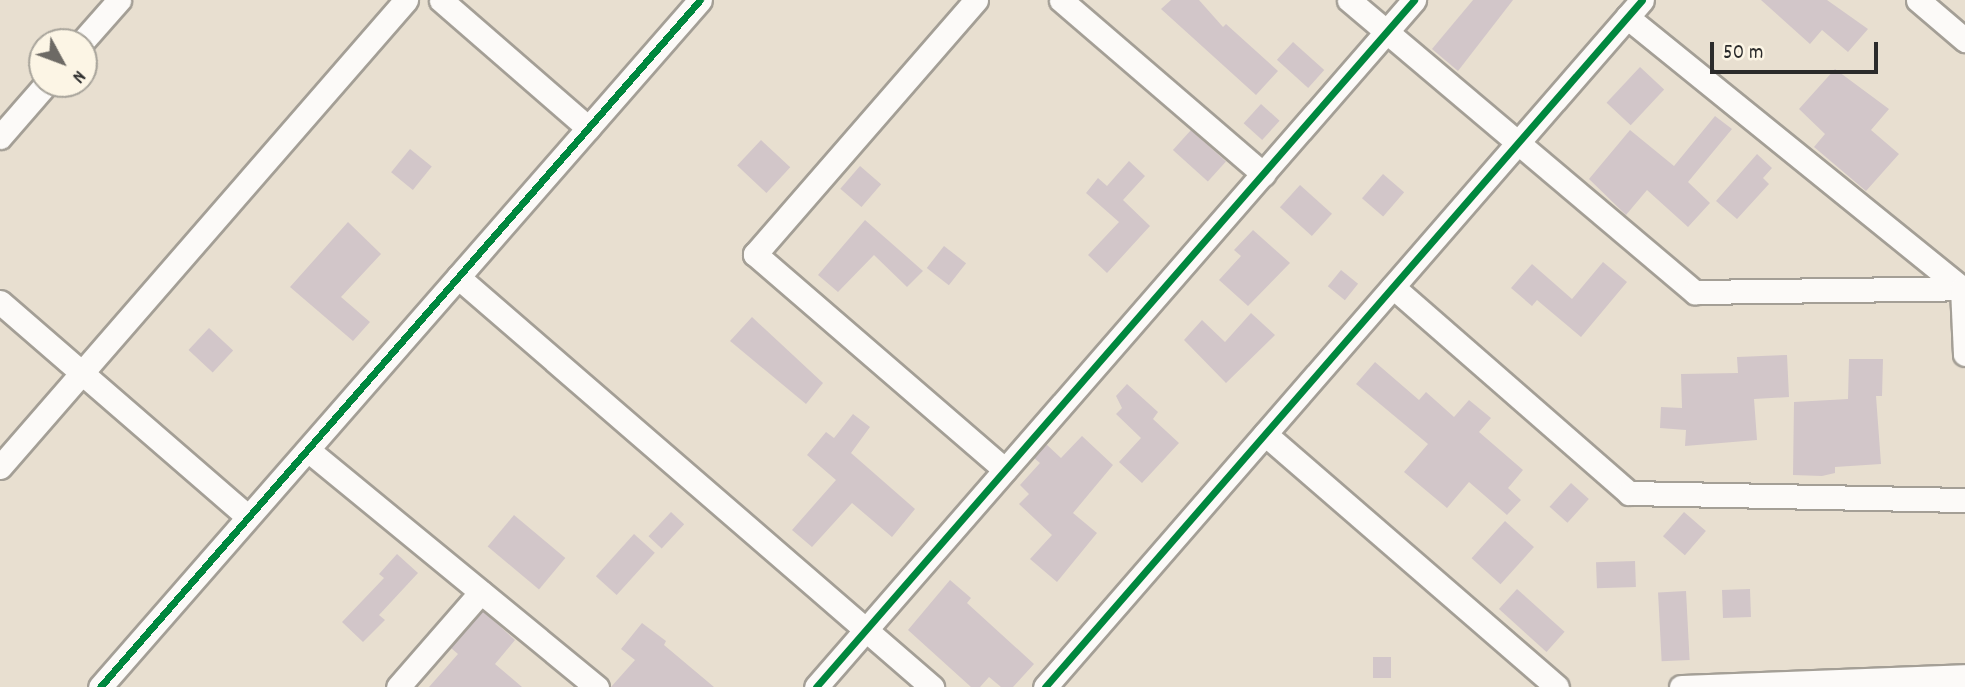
<!DOCTYPE html>
<style>
body{margin:0}
#map{position:relative;width:1965px;height:687px;overflow:hidden;background:#e8dfd0;font-family:Dekko,sans-serif}
div>[style]{position:absolute}
.building>*{inset:0;background:#d2c6c9;transform-origin:0 0}
.roads{filter:drop-shadow(2px 0 #a49f96) drop-shadow(-2px 0 #a49f96) drop-shadow(0 2px #a49f96) drop-shadow(0 -2px #a49f96)}
.minor>*{height:23px;margin:-11.5px;padding:0 11.5px;transform-origin:11.5px;border-radius:11.5px;background:#fcfaf8}
.cycleway>*{height:7px;margin:-3.5px;padding:0 3.5px;transform-origin:3.5px;border-radius:3.5px;background:#00873e}
span{translate:-50% -50%;white-space:nowrap;text-align:center;line-height:1.15;-webkit-text-stroke:5px #fcf5e5;paint-order:stroke}
.north{position:absolute;left:28px;top:28px;width:70px;height:70px;box-sizing:border-box;background:#fcf5e5;border:2px solid #a8a49b;border-radius:50%;rotate:131deg;font-size:19px;font-weight:700;line-height:28px;text-align:center;color:#2b2b2b}
.north::after{content:'';display:block;margin:auto;width:24px;height:32px;background:#6d6a65;clip-path:polygon(50% 0,100% 100%,50% 72%,0 100%)}
.scale{position:absolute;left:1710px;top:42px;width:168px;height:32px;box-sizing:border-box;border:4px solid #2b2b2b;border-top:0;padding-left:9px;font-size:21px;line-height:24px;white-space:nowrap;color:#2b2b2b;-webkit-text-stroke:5px #fcf5e5;paint-order:stroke}
</style>
<div id="map">
<div class="building">
<div style="clip-path:polygon(1171px 0,1199px 0,1223px 27px,1226px 24px,1278px 71px,1256px 95px,1161px 9px)"></div>
<div style="clip-path:polygon(1473px 0,1513px 0,1458px 71px,1432px 49px)"></div>
<div style="clip-path:polygon(1761px 0,1827px 0,1868px 29px,1848px 52px,1822px 30px,1810px 44px)"></div>
<div style="left:1293px;top:42px;width:42px;height:24px;rotate:42deg"></div>
<div style="left:1640px;top:67px;width:33px;height:49px;rotate:43deg"></div>
<div style="clip-path:polygon(1835px 69px,1889px 109px,1871px 130px,1899px 154px,1866px 191px,1814px 147px,1825px 134px,1799px 109px)"></div>
<div style="left:1261px;top:104px;width:25px;height:26px;rotate:42deg"></div>
<div style="clip-path:polygon(1715px 116px,1732px 129px,1688px 182px,1710px 203px,1688px 227px,1647px 190px,1626px 215px,1589px 179px,1630px 130px,1674px 166px)"></div>
<div style="left:1191px;top:130px;width:47px;height:27px;rotate:42deg"></div>
<div style="left:761px;top:140px;width:40px;height:35px;rotate:43deg"></div>
<div style="left:410px;top:149px;width:28px;height:30px;rotate:39deg"></div>
<div style="clip-path:polygon(1757px 154px,1772px 168px,1763px 178px,1769px 184px,1737px 219px,1716px 201px)"></div>
<div style="clip-path:polygon(1129px 161px,1145px 176px,1123px 200px,1150px 226px,1107px 273px,1088px 255px,1119px 222px,1086px 193px,1098px 178px,1107px 186px)"></div>
<div style="left:860px;top:166px;width:28px;height:30px;rotate:41deg"></div>
<div style="left:1383px;top:174px;width:28px;height:32px;rotate:41deg"></div>
<div style="left:1300px;top:185px;width:43px;height:30px;rotate:42deg"></div>
<div style="clip-path:polygon(865px 220px,923px 271px,907px 287px,874px 255px,838px 292px,818px 275px)"></div>
<div style="clip-path:polygon(348px 222px,381px 254px,341px 297px,370px 322px,353px 341px,290px 287px)"></div>
<div style="clip-path:polygon(1253px 230px,1290px 263px,1248px 306px,1219px 280px,1241px 256px,1234px 250px)"></div>
<div style="left:944px;top:246px;width:28px;height:28px;rotate:38deg"></div>
<div style="clip-path:polygon(1603px 262px,1627px 282px,1581px 337px,1537px 300px,1532px 306px,1511px 288px,1532px 264px,1572px 299px)"></div>
<div style="left:1341px;top:270px;width:22px;height:21px;rotate:39deg"></div>
<div style="clip-path:polygon(1251px 313px,1275px 335px,1226px 383px,1184px 340px,1202px 320px,1225px 342px)"></div>
<div style="clip-path:polygon(752px 317px,823px 383px,806px 404px,730px 341px)"></div>
<div style="left:209px;top:328px;width:33px;height:30px;rotate:43deg"></div>
<div style="clip-path:polygon(1787px 355px,1789px 397px,1754px 399px,1757px 440px,1685px 446px,1686px 430px,1660px 428px,1661px 407px,1682px 408px,1681px 374px,1738px 373px,1737px 357px)"></div>
<div style="clip-path:polygon(1849px 359px,1883px 359px,1882px 396px,1876px 396px,1881px 464px,1835px 467px,1835px 473px,1822px 476px,1793px 475px,1794px 402px,1848px 399px)"></div>
<div style="clip-path:polygon(1375px 362px,1419px 400px,1426px 392px,1454px 417px,1469px 400px,1491px 418px,1479px 432px,1523px 470px,1508px 488px,1521px 500px,1507px 515px,1469px 482px,1447px 508px,1404px 472px,1428px 444px,1356px 384px)"></div>
<div style="clip-path:polygon(1127px 384px,1158px 412px,1153px 419px,1179px 443px,1142px 483px,1119px 462px,1141px 438px,1116px 414px,1122px 408px,1116px 396px)"></div>
<div style="clip-path:polygon(853px 414px,870px 427px,851px 453px,915px 509px,892px 537px,852px 503px,812px 547px,792px 530px,836px 480px,807px 455px,826px 432px,834px 438px)"></div>
<div style="clip-path:polygon(1082px 436px,1113px 465px,1073px 513px,1097px 533px,1057px 582px,1030px 559px,1052px 535px,1019px 504px,1029px 494px,1020px 485px,1040px 463px,1034px 458px,1046px 444px,1061px 458px)"></div>
<div style="left:1571px;top:483px;width:24px;height:32px;rotate:42deg"></div>
<div style="left:671px;top:512px;width:18px;height:33px;rotate:43deg"></div>
<div style="left:1684px;top:512px;width:29px;height:32px;rotate:41deg"></div>
<div style="left:514px;top:515px;width:67px;height:41px;rotate:40deg"></div>
<div style="left:1505px;top:521px;width:39px;height:50px;rotate:42deg"></div>
<div style="left:634px;top:534px;width:28px;height:57px;rotate:42deg"></div>
<div style="clip-path:polygon(397px 554px,418px 573px,379px 615px,385px 620px,363px 642px,342px 622px,384px 578px,379px 574px)"></div>
<div style="left:1635px;top:561px;width:26px;height:39px;rotate:88deg"></div>
<div style="clip-path:polygon(950px 580px,971px 598px,967px 603px,1034px 664px,1013px 687px,1001px 687px,989px 677px,980px 687px,971px 687px,908px 630px)"></div>
<div style="left:1517px;top:589px;width:64px;height:27px;rotate:42deg"></div>
<div style="left:1750px;top:589px;width:28px;height:28px;rotate:88deg"></div>
<div style="left:1686px;top:591px;width:69px;height:28px;rotate:87deg"></div>
<div style="clip-path:polygon(483px 611px,515px 640px,495px 664px,522px 687px,429px 687px,458px 654px,451px 648px)"></div>
<div style="clip-path:polygon(642px 623px,666px 641px,664px 645px,714px 687px,611px 687px,635px 660px,621px 649px)"></div>
<div style="left:1373px;top:657px;width:18px;height:21px"></div>
</div>
<div class="roads">
<div class="minor">
<div style="left:441px;top:0;width:195px;rotate:41deg"></div>
<div style="left:976px;top:0;width:337px;rotate:131deg"></div>
<div style="left:755px;top:254px;width:330px;rotate:40.8deg"></div>
<div style="left:1061px;top:0;width:267px;rotate:40.7deg"></div>
<div style="left:1349px;top:0;width:453px;rotate:40.2deg"></div>
<div style="left:1695px;top:292px;width:270px;rotate:-0.8deg"></div>
<div style="left:1918px;top:0;width:62px;rotate:40.4deg"></div>
<div style="left:1627px;top:17px;width:431px;rotate:39deg"></div>
<div style="left:1962px;top:288px;width:66px;rotate:87.4deg"></div>
<div style="left:82px;top:42px;width:56px;rotate:-48.6deg"></div>
<div style="left:0;top:137px;width:70px;rotate:-49deg"></div>
<div style="left:458px;top:277px;width:627px;rotate:40.86deg"></div>
<div style="left:1393px;top:287px;width:313px;rotate:41.1deg"></div>
<div style="left:1629px;top:493px;width:336px;rotate:1.2deg"></div>
<div style="left:0;top:302px;width:328px;rotate:40.9deg"></div>
<div style="left:1265px;top:434px;width:386px;rotate:40.9deg"></div>
<div style="left:308px;top:450px;width:374px;rotate:39.4deg"></div>
<div style="left:0;top:467px;width:619px;rotate:-49deg"></div>
<div style="left:100px;top:687px;width:912px;rotate:-48.87deg"></div>
<div style="left:398px;top:687px;width:126px;rotate:-48.9deg"></div>
<div style="left:816px;top:687px;width:911px;rotate:-48.96deg"></div>
<div style="left:1045px;top:687px;width:910px;rotate:-49.01deg"></div>
<div style="left:1681px;top:687px;width:284px;rotate:-2.2deg"></div>
</div>
</div>
<div class="cycleway">
<div style="left:100px;top:687px;width:912px;rotate:-48.87deg"></div>
<div style="left:816px;top:687px;width:911px;rotate:-48.96deg"></div>
<div style="left:1045px;top:687px;width:910px;rotate:-49.01deg"></div>
</div>
<div class="north">N</div>
<div class="scale">50 m</div>
</div>
